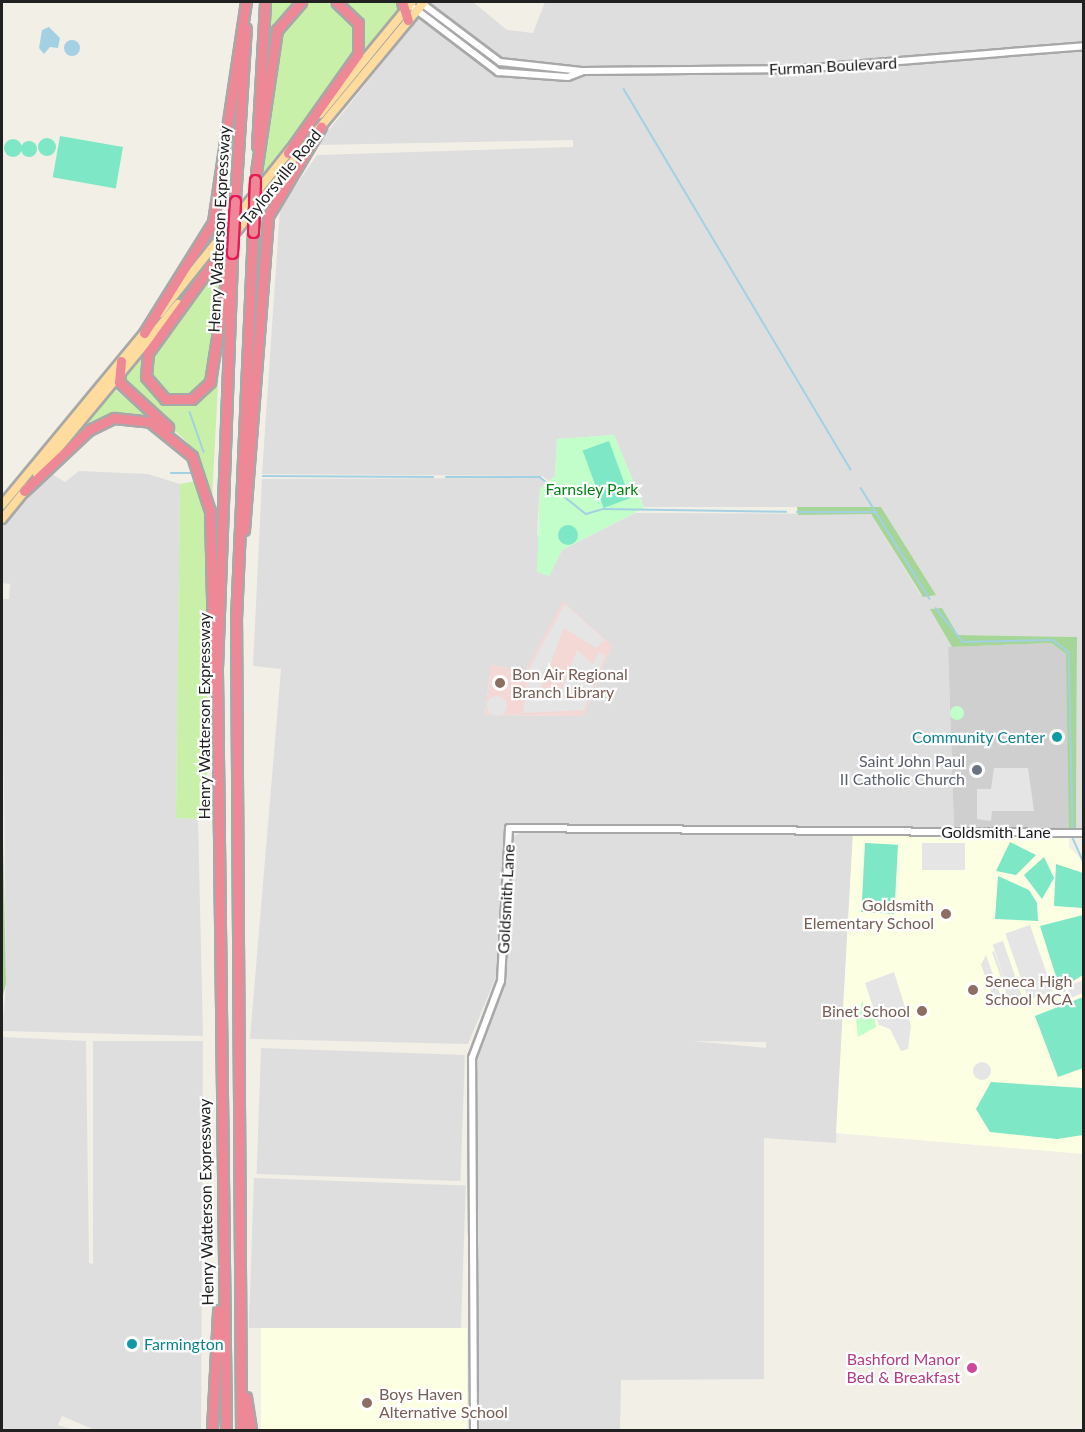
<!DOCTYPE html>
<style>
body{margin:0}
#map{position:relative;width:1085px;height:1432px;overflow:hidden;background:#f2efe7;font-family:Lato,sans-serif}
div>[style]{position:absolute}
.residential>*{inset:0;background:#dfdede;transform-origin:0 0}
.commercial>*{inset:0;background:#f4d8d5}
.education>*{inset:0;background:#fdffe2;transform-origin:0 0}
.religious>*{inset:0;background:#cfcfcf}
.grass>*{inset:0;background:#c8f0a9}
.forest>*{inset:0;background:#a6d598}
.park>*{inset:0;background:#c1fec9}
.round{border-radius:50%}
.pitch>*{inset:0;background:#7ee7c5;transform-origin:0 0}
.parking>*{inset:0;background:#e5e5e5;transform-origin:0 0}
.water>*{inset:0;background:#a3d1e3}
.stream>*{height:1.5px;margin:-0.75px;padding:0 0.75px;transform-origin:0.75px;border-radius:0.75px;background:#a3d1e3}
.roads{filter:drop-shadow(2px 0 #a8a8a8) drop-shadow(-2px 0 #a8a8a8) drop-shadow(0 2px #a8a8a8) drop-shadow(0 -2px #a8a8a8)}
.minor>*{height:6px;margin:-3px;padding:0 3px;transform-origin:3px;border-radius:3px;background:#fff}
.major>*{height:8px;margin:-4px;padding:0 4px;transform-origin:4px;border-radius:4px;background:#ffdb9e}
.highway>*{height:9px;margin:-4.5px;padding:0 4.5px;transform-origin:4.5px;border-radius:4.5px;background:#ef8896}
.bridges{filter:drop-shadow(2px 0 #eb1855) drop-shadow(-2px 0 #eb1855) drop-shadow(0 2px #eb1855) drop-shadow(0 -2px #eb1855)}
.highway-bridge>*{height:9px;margin:-4.5px;padding:0 4.5px;transform-origin:4.5px;border-radius:4.5px;background:#ef8896}
.dots>*{width:16px;height:16px;translate:-50% -50%;box-sizing:border-box;border:3px solid #fff;border-radius:50%}
span{translate:-50% -50%;white-space:nowrap;text-align:center;line-height:1.15;-webkit-text-stroke:4.5px #fff;paint-order:stroke}
.street-label{font-size:16px;color:#212121}
.park-label{font-size:16px;color:#038615}
.education-label{font-size:16px;color:#785e54}
.left{translate:0 -50%;text-align:left}
.right{translate:-100% -50%;text-align:right}
.culture-label{font-size:16px;color:#0d838f}
.worship-label{font-size:16px;color:#5b616d}
.hotel-label{font-size:16px;color:#b23c85}
.frame{position:absolute;inset:0;border:3px solid #212121;pointer-events:none}
</style>
<div id="map">
<div class="residential">
<div style="clip-path:polygon(evenodd,431px 2px,473px 2px,507px 30px,533px 33px,545px 2px,1083px 2px,1083px 828px,1076px 828px,1077px 637px,958px 635px,942px 608px,931px 609px,952px 647px,948px 648px,954px 828px,506px 824px,499px 970px,468px 1044px,250px 1039px,281px 669px,253px 666px,262px 479px,540px 478px,546px 483px,540px 489px,537px 533px,549px 576px,562px 550px,635px 513px,871px 514px,922px 597px,881px 507px,644px 507px,614px 435px,557px 439px,555px 476px,549px 481px,542px 476px,262px 474px,280px 208px,317px 155px,573px 147px,573px 140px,317px 145px,431px 2px,491px 665px,525px 671px,584px 716px,485px 715px,491px 665px)"></div>
<div style="clip-path:polygon(79px 471px,148px 474px,180px 484px,176px 818px,198px 819px,203px 1036px,2px 1031px,6px 984px,2px 599px,9px 599px,10px 584px,2px 583px,2px 526px,49px 472px,65px 482px)"></div>
<div style="clip-path:polygon(evenodd,524px 831px,853px 833px,836px 1143px,764px 1138px,764px 1379px,621px 1380px,620px 1430px,477px 1430px,477px 1054px,503px 987px,512px 837px,524px 831px,692px 1041px,766px 1042px,766px 1048px,692px 1041px)"></div>
<div style="clip-path:polygon(2px 1037px,86px 1041px,89px 1263px,93px 1264px,93px 1041px,203px 1041px,201px 1430px,95px 1430px,62px 1416px,58px 1425px,74px 1430px,2px 1430px)"></div>
<div style="left:261px;top:1048px;width:204px;height:126px;rotate:2deg"></div>
<div style="left:254px;top:1178px;width:212px;height:150px;rotate:2deg"></div>
</div>
<div class="commercial">
<div style="clip-path:polygon(563px 601px,612px 645px,584px 716px,485px 715px,491px 665px,525px 671px)"></div>
</div>
<div class="education">
<div style="clip-path:polygon(853px 833px,1069px 836px,1069px 847px,1084px 862px,1083px 1154px,836px 1133px)"></div>
<div style="left:261px;top:1328px;width:206px;height:102px"></div>
</div>
<div class="religious">
<div style="clip-path:polygon(1051px 643px,1066px 654px,1070px 669px,1069px 829px,954px 828px,948px 647px)"></div>
</div>
<div class="grass">
<div style="clip-path:polygon(271px 2px,295px 2px,277px 21px,269px 62px)"></div>
<div style="clip-path:polygon(327px 2px,354px 23px,357px 46px,349px 65px,263px 175px,279px 32px,303px 3px)"></div>
<div style="clip-path:polygon(341px 2px,399px 2px,402px 7px,360px 58px,361px 27px)"></div>
<div style="clip-path:polygon(274px 191px,266px 211px,249px 429px,261px 208px)"></div>
<div style="clip-path:polygon(223px 258px,209px 376px,192px 396px,170px 398px,152px 383px,148px 361px)"></div>
<div style="clip-path:polygon(219px 347px,219px 366px,212px 499px,187px 442px,121px 381px,141px 356px,144px 380px,156px 396px,175px 404px,193px 402px,208px 389px)"></div>
<div style="clip-path:polygon(114px 389px,152px 419px,119px 415px,81px 432px)"></div>
<div style="clip-path:polygon(196px 481px,206px 512px,207px 818px,198px 819px,176px 818px,180px 484px)"></div>
</div>
<div class="forest">
<div style="clip-path:polygon(797px 507px,881px 507px,936px 595px,923px 597px,871px 514px,798px 515px)"></div>
<div style="clip-path:polygon(942px 608px,958px 635px,1077px 637px,1076px 828px,1069px 829px,1066px 654px,1051px 643px,952px 647px,930px 609px)"></div>
<div style="clip-path:polygon(2px 790px,6px 984px,2px 999px)"></div>
</div>
<div class="park">
<div style="clip-path:polygon(614px 435px,644px 508px,562px 550px,549px 576px,537px 572px,540px 489px,555px 476px,557px 439px)"></div>
<div class="round" style="left:950px;top:706px;width:14px;height:14px"></div>
<div style="clip-path:polygon(863px 1000px,864px 1014px,874px 1015px,876px 1027px,858px 1037px,856px 1019px)"></div>
</div>
<div class="pitch">
<div style="left:60px;top:136px;width:64px;height:42px;rotate:10deg"></div>
<div class="round" style="left:38px;top:138px;width:18px;height:18px"></div>
<div class="round" style="left:4px;top:139px;width:18px;height:18px"></div>
<div class="round" style="left:21px;top:141px;width:16px;height:16px"></div>
<div style="left:609px;top:441px;width:61px;height:28px;rotate:70deg"></div>
<div class="round" style="left:558px;top:525px;width:20px;height:20px"></div>
<div style="clip-path:polygon(1010px 842px,1036px 855px,1016px 875px,996px 871px)"></div>
<div style="left:865px;top:843px;width:33px;height:69px;rotate:3deg"></div>
<div style="clip-path:polygon(1044px 857px,1054px 878px,1042px 899px,1024px 875px)"></div>
<div style="clip-path:polygon(1056px 864px,1083px 873px,1083px 908px,1054px 906px)"></div>
<div style="clip-path:polygon(998px 876px,1029px 890px,1037px 903px,1038px 921px,995px 919px)"></div>
<div style="clip-path:polygon(1083px 915px,1083px 975px,1060px 989px,1040px 926px)"></div>
<div style="clip-path:polygon(1083px 997px,1083px 1068px,1058px 1077px,1035px 1016px)"></div>
<div style="clip-path:polygon(991px 1082px,1083px 1088px,1083px 1135px,1057px 1139px,990px 1132px,976px 1109px)"></div>
</div>
<div class="parking">
<div style="clip-path:polygon(565px 604px,605px 640px,596px 648px,564px 628px,538px 695px,557px 701px,577px 650px,593px 664px,600px 652px,605px 656px,584px 710px,523px 713px,529px 669px)"></div>
<div class="round" style="left:487px;top:696px;width:20px;height:20px"></div>
<div style="clip-path:polygon(994px 768px,1028px 768px,1034px 811px,992px 811px,991px 821px,977px 819px,977px 789px,991px 789px)"></div>
<div style="left:922px;top:843px;width:43px;height:27px"></div>
<div style="left:1030px;top:925px;width:70px;height:26px;rotate:71deg"></div>
<div style="left:1003px;top:941px;width:57px;height:11px;rotate:71deg"></div>
<div style="clip-path:polygon(994px 951px,1011px 997px,1008px 998px,992px 952px)"></div>
<div style="clip-path:polygon(986px 955px,1001px 997px,994px 999px,981px 965px)"></div>
<div style="clip-path:polygon(894px 972px,911px 1026px,908px 1049px,901px 1051px,890px 1029px,879px 1025px,865px 983px)"></div>
<div style="clip-path:polygon(1083px 980px,1083px 993px,1066px 1000px,1062px 988px)"></div>
<div class="round" style="left:973px;top:1062px;width:18px;height:18px"></div>
</div>
<div class="water">
<div style="clip-path:polygon(49px 27px,60px 38px,58px 48px,50px 47px,44px 54px,39px 48px,42px 30px)"></div>
<div class="round" style="left:64px;top:40px;width:16px;height:16px"></div>
</div>
<div class="stream">
<div style="left:624px;top:89px;width:443px;rotate:59.2deg"></div>
<div style="left:190px;top:412px;width:42px;rotate:70.7deg"></div>
<div style="left:171px;top:473px;width:21px"></div>
<div style="left:263px;top:476px;width:170px;rotate:0.3deg"></div>
<div style="left:446px;top:477px;width:94px"></div>
<div style="left:540px;top:477px;width:59px;rotate:38.8deg"></div>
<div style="left:586px;top:514px;width:19px;rotate:-16deg"></div>
<div style="left:604px;top:509px;width:182px;rotate:0.9deg"></div>
<div style="left:861px;top:488px;width:28px;rotate:58deg"></div>
<div style="left:797px;top:512px;width:79px"></div>
<div style="left:876px;top:512px;width:102px;rotate:58.2deg"></div>
<div style="left:936px;top:608px;width:43px;rotate:51.5deg"></div>
<div style="left:963px;top:642px;width:90px;rotate:-1.3deg"></div>
<div style="left:1053px;top:640px;width:20px;rotate:37deg"></div>
<div style="left:1069px;top:652px;width:177px;rotate:88.7deg"></div>
<div style="left:1073px;top:838px;width:27px;rotate:66deg"></div>
</div>
<div class="roads">
<div class="minor">
<div style="left:420px;top:2px;width:100px;rotate:36.9deg"></div>
<div style="left:500px;top:62px;width:82px;rotate:6.3deg"></div>
<div style="left:582px;top:71px;width:218px;rotate:-0.5deg"></div>
<div style="left:800px;top:69px;width:285px;rotate:-4.6deg"></div>
<div style="left:414px;top:8px;width:106px;rotate:37.3deg"></div>
<div style="left:498px;top:72px;width:70px;rotate:4.1deg"></div>
<div style="left:568px;top:77px;width:14px;rotate:-21deg"></div>
<div style="left:474px;top:1430px;width:372px;rotate:-90.3deg"></div>
<div style="left:472px;top:1058px;width:82px;rotate:-69.4deg"></div>
<div style="left:501px;top:981px;width:153px;rotate:-87deg"></div>
<div style="left:509px;top:828px;width:575px;rotate:0.5deg"></div>
</div>
<div class="major">
<div style="left:320px;top:114px;width:145px;rotate:-50.6deg"></div>
<div style="left:318px;top:130px;width:166px;rotate:-50.4deg"></div>
<div style="left:231px;top:238px;width:122px;rotate:-51deg"></div>
<div style="left:160px;top:313px;width:210px;rotate:-51.4deg"></div>
<div style="left:37px;top:474px;width:221px;rotate:-50.3deg"></div>
<div style="left:2px;top:505px;width:227px;rotate:-50.4deg"></div>
<div style="left:2px;top:519px;width:41px;rotate:-50.9deg"></div>
</div>
<div class="highway">
<div style="left:402px;top:2px;width:19px;rotate:72deg"></div>
<div style="left:257px;top:146px;width:144px;rotate:-86.8deg"></div>
<div style="left:288px;top:153px;width:121px;rotate:-54.7deg"></div>
<div style="left:358px;top:54px;width:31px;rotate:-90deg"></div>
<div style="left:358px;top:23px;width:30px;rotate:-136deg"></div>
<div style="left:256px;top:172px;width:144px;rotate:-81.6deg"></div>
<div style="left:277px;top:30px;width:37px;rotate:-49deg"></div>
<div style="left:235px;top:201px;width:173px;rotate:-86.4deg"></div>
<div style="left:228px;top:242px;width:137px;rotate:125.8deg"></div>
<div style="left:148px;top:353px;width:24px;rotate:95deg"></div>
<div style="left:146px;top:377px;width:29px;rotate:49deg"></div>
<div style="left:165px;top:399px;width:27px"></div>
<div style="left:192px;top:399px;width:25px;rotate:-43deg"></div>
<div style="left:210px;top:382px;width:122px;rotate:-81.1deg"></div>
<div style="left:144px;top:333px;width:131px;rotate:-58.1deg"></div>
<div style="left:213px;top:222px;width:222px;rotate:-81.5deg"></div>
<div style="left:121px;top:361px;width:21px;rotate:95deg"></div>
<div style="left:119px;top:382px;width:67px;rotate:42.6deg"></div>
<div style="left:24px;top:491px;width:89px;rotate:-43.2deg"></div>
<div style="left:89px;top:430px;width:28px;rotate:-26deg"></div>
<div style="left:114px;top:418px;width:36px;rotate:6deg"></div>
<div style="left:150px;top:422px;width:54px;rotate:39deg"></div>
<div style="left:192px;top:456px;width:58px;rotate:71.9deg"></div>
<div style="left:210px;top:511px;width:174px;rotate:88.7deg"></div>
<div style="left:244px;top:530px;width:315px;rotate:-85.6deg"></div>
<div style="left:268px;top:216px;width:104px;rotate:-59.2deg"></div>
<div style="left:246px;top:1397px;width:33px;rotate:81deg"></div>
<div style="left:212px;top:1430px;width:120px;rotate:-87.1deg"></div>
<div style="left:226px;top:1430px;width:762px;rotate:-90.68deg"></div>
<div style="left:217px;top:668px;width:415px;rotate:-87.9deg"></div>
<div style="left:241px;top:1430px;width:811px;rotate:-90.35deg"></div>
<div style="left:236px;top:619px;width:387px;rotate:-87.5deg"></div>
</div>
</div>
<div class="bridges">
<div class="highway-bridge">
<div style="left:253px;top:232px;width:52px;rotate:-87.8deg"></div>
<div style="left:232px;top:253px;width:52px;rotate:-86.7deg"></div>
</div>
</div>
<div class="dots">
<div style="left:500px;top:683px;background:#8d6e63"></div>
<div style="left:1057px;top:737px;background:#0f9aa8"></div>
<div style="left:977px;top:770px;background:#6b7280"></div>
<div style="left:946px;top:914px;background:#8d6e63"></div>
<div style="left:973px;top:990px;background:#8d6e63"></div>
<div style="left:922px;top:1011px;background:#8d6e63"></div>
<div style="left:132px;top:1344px;background:#0f9aa8"></div>
<div style="left:972px;top:1368px;background:#d1479c"></div>
<div style="left:367px;top:1403px;background:#8d6e63"></div>
</div>
<div class="street-label">
<span style="left:833px;top:66px;rotate:-3deg">Furman Boulevard</span>
<span style="left:281px;top:177px;rotate:-51deg">Taylorsville Road</span>
<span style="left:219px;top:229px;rotate:-87deg">Henry Watterson Expressway</span>
<span style="left:204px;top:716px;rotate:-90deg">Henry Watterson Expressway</span>
<span style="left:996px;top:832px">Goldsmith Lane</span>
<span style="left:506px;top:899px;rotate:-87deg">Goldsmith Lane</span>
<span style="left:206px;top:1202px;rotate:-91deg">Henry Watterson Expressway</span>
</div>
<div class="park-label">
<span style="left:592px;top:489px">Farnsley Park</span>
</div>
<div class="education-label">
<span class="left" style="left:512px;top:683px">Bon Air Regional<br>Branch Library</span>
<span class="right" style="left:934px;top:914px">Goldsmith<br>Elementary School</span>
<span class="left" style="left:985px;top:990px">Seneca High<br>School MCA</span>
<span class="right" style="left:910px;top:1011px">Binet School</span>
<span class="left" style="left:379px;top:1403px">Boys Haven<br>Alternative School</span>
</div>
<div class="culture-label">
<span class="right" style="left:1045px;top:737px">Community Center</span>
<span class="left" style="left:144px;top:1344px">Farmington</span>
</div>
<div class="worship-label">
<span class="right" style="left:965px;top:770px">Saint John Paul<br>II Catholic Church</span>
</div>
<div class="hotel-label">
<span class="right" style="left:960px;top:1368px">Bashford Manor<br>Bed &amp; Breakfast</span>
</div>
<div class="frame"></div>
</div>
